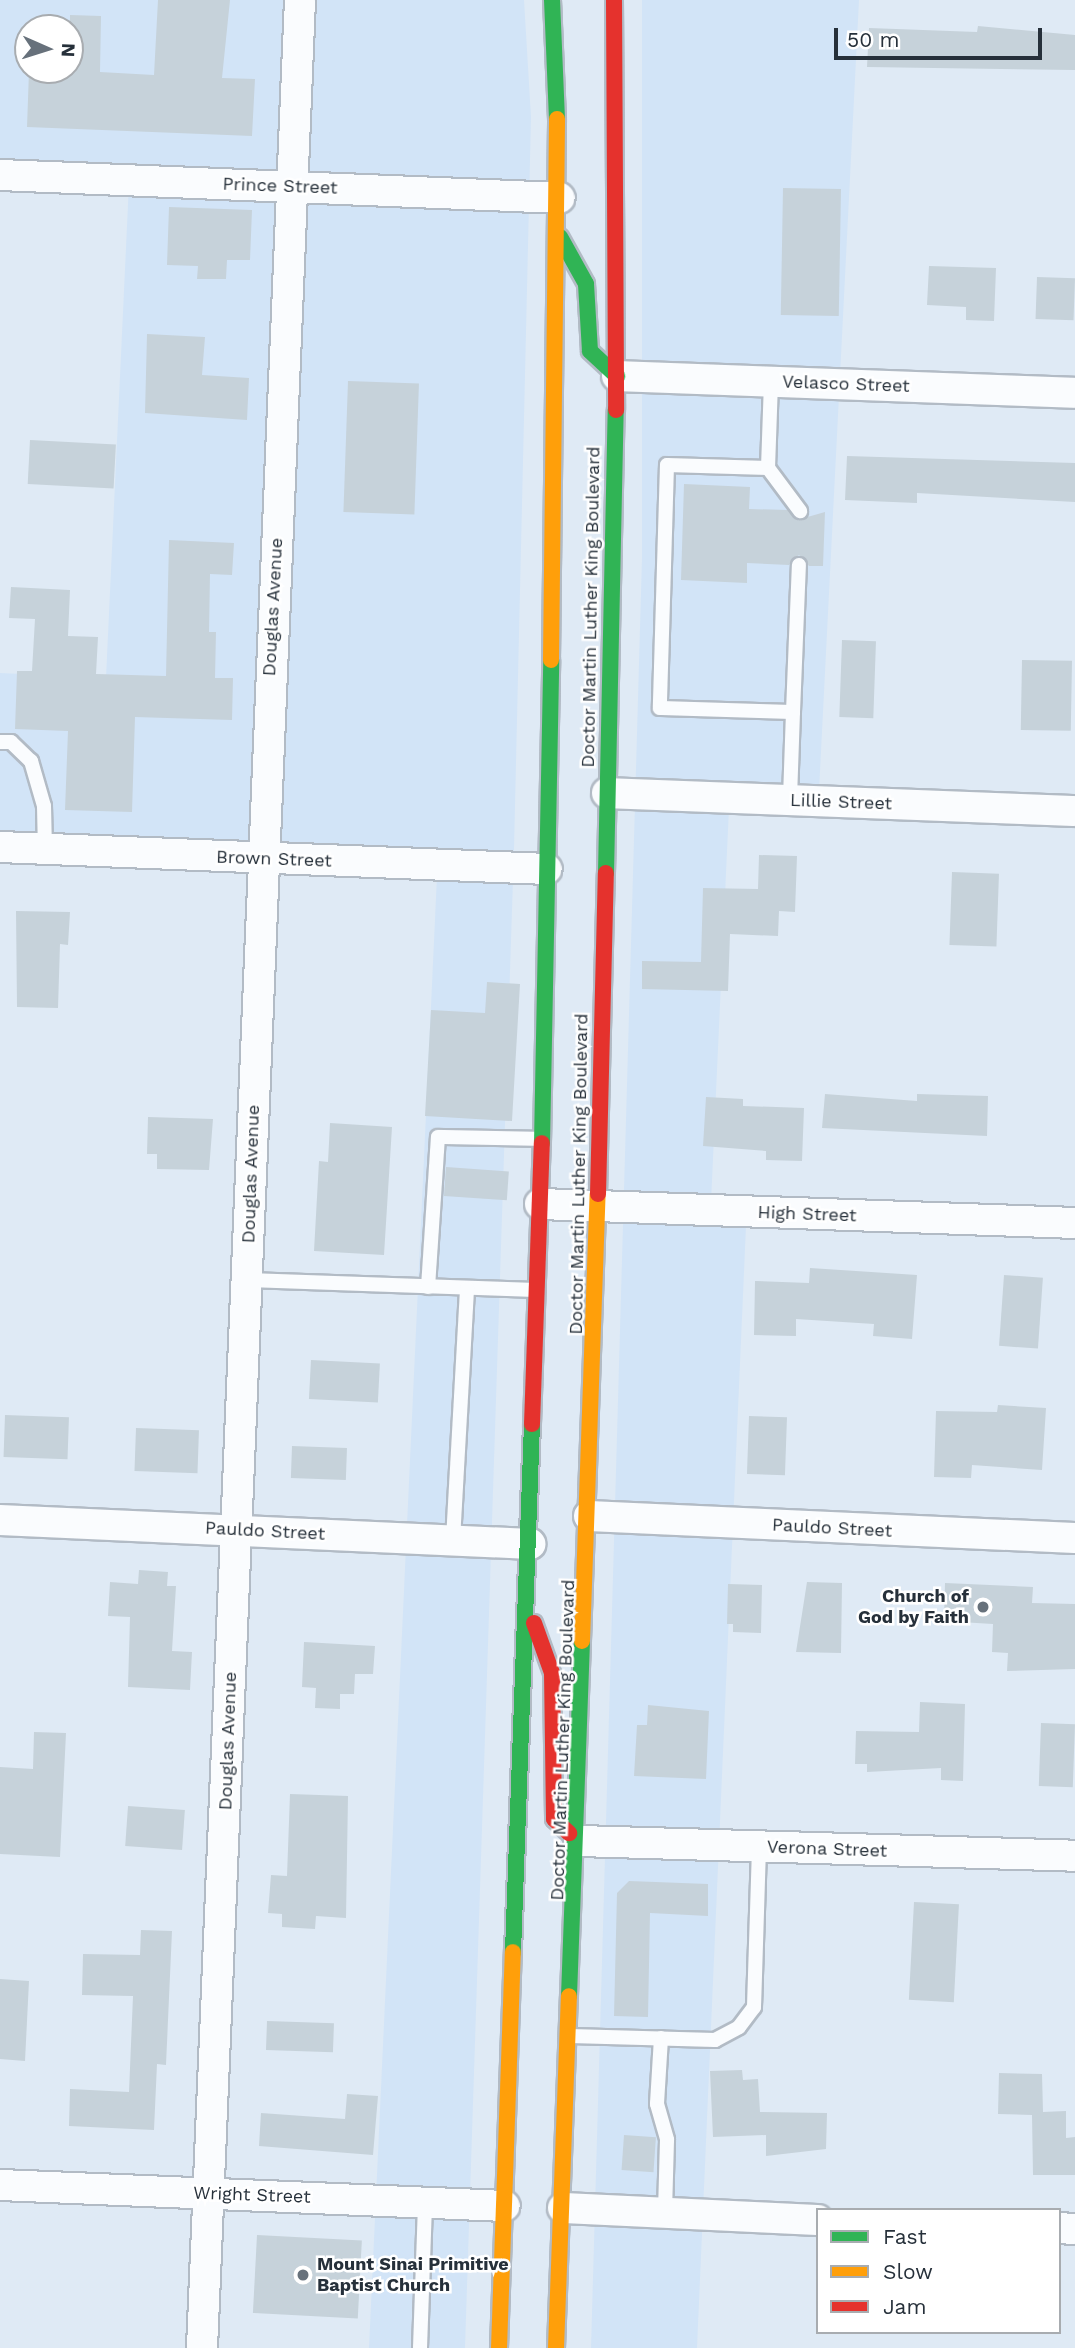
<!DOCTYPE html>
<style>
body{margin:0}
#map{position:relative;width:1075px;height:2348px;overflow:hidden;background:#dfeaf5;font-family:"Work Sans",sans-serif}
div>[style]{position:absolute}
.built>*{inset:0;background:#d2e4f7}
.building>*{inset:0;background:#c6d2da;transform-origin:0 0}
.roads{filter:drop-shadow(2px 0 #b2bbc5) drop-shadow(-2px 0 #b2bbc5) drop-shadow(0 2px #b2bbc5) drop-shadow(0 -2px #b2bbc5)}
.lane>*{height:14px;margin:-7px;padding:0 7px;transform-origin:7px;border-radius:7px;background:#fafcfe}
.street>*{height:30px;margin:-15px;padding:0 15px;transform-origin:15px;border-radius:15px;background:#fafcfe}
.fast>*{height:16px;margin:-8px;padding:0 8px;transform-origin:8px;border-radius:8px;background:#30b455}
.slow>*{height:16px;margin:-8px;padding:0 8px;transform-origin:8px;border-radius:8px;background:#ff9f0a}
.jam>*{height:16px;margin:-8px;padding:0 8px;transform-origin:8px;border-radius:8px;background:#e5322d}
.dots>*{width:19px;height:19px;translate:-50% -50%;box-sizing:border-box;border:4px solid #fff;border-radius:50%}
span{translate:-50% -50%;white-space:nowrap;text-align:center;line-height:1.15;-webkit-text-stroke:5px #fff;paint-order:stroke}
.street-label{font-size:18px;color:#26303a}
.poi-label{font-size:18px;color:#26303a;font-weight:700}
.right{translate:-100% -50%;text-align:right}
.left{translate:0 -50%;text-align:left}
.legend{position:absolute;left:816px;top:2208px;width:245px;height:126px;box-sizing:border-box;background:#fff;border:2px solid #a8acb0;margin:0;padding:9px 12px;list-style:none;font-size:21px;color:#26303a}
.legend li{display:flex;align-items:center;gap:14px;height:35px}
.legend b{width:35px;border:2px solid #a8acb0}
.north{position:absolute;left:14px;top:14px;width:70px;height:70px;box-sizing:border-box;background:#fff;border:2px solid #a8acb0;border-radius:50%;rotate:93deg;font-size:19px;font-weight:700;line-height:28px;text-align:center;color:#26303a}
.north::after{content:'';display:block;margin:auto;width:24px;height:32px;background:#67717b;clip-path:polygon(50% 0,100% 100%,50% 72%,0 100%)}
.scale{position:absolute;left:834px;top:28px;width:208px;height:32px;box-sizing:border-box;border:4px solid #26303a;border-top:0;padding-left:9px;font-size:21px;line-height:24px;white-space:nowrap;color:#26303a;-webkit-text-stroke:5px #fff;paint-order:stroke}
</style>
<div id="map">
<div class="built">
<div style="clip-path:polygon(evenodd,0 0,524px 0,531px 117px,514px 849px,465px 2348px,369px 2348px,437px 876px,0 853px,0 673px,106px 678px,129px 183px,0 177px,0 0,28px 28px,70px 28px,70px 70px,28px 70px,28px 28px)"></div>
<div style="clip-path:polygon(642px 0,859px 0,818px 811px,729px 808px,710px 1224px,746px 1226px,697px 2348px,591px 2348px,642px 558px)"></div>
</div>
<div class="building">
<div style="clip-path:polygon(158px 0,230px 0,222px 78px,255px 79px,252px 136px,27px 127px,29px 71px,70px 72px,70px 15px,101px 16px,100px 72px,154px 75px)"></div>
<div style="clip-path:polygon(978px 26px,1075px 35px,1075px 70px,867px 67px,869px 28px,977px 32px)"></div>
<div style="left:783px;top:188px;width:58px;height:127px;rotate:1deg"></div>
<div style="clip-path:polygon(169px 207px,252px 210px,250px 260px,227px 260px,226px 279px,197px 279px,198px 266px,167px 265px)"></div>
<div style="clip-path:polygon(929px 266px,996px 268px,994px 321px,966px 320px,966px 307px,927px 305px)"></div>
<div style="left:1037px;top:277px;width:38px;height:42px;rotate:2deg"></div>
<div style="clip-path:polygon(147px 334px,205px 337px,202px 375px,249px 378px,247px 420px,145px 413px)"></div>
<div style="left:348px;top:381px;width:71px;height:131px;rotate:2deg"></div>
<div style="left:30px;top:440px;width:86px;height:44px;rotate:3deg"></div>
<div style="clip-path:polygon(847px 456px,1075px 463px,1075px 502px,917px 493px,917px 503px,845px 500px)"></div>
<div style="clip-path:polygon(684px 484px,750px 487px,749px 509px,788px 510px,797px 520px,825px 512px,823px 566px,809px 566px,799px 555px,789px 565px,747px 563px,747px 583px,681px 580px)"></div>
<div style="clip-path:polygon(169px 540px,234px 543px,232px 575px,210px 574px,209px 632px,216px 632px,215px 678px,233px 678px,232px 720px,135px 717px,132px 812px,65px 810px,68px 731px,15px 729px,17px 671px,32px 671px,35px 619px,9px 618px,11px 587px,70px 590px,68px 636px,98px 637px,96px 674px,166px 676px)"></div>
<div style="left:842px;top:640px;width:34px;height:77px;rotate:2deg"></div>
<div style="left:1022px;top:660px;width:50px;height:70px;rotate:1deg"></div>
<div style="clip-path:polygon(759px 855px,797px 856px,795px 912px,779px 911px,778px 936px,730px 934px,728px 991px,642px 989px,642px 961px,701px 962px,703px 888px,758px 889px)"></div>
<div style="left:952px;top:872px;width:47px;height:73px;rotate:2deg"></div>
<div style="clip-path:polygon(16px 911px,70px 912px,68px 945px,60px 944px,58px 1008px,17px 1007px)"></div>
<div style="clip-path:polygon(487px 982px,520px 984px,512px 1121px,425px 1116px,431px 1010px,485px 1013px)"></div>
<div style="clip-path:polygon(825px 1094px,917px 1101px,917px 1094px,988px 1096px,987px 1136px,822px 1128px)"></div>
<div style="clip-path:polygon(706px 1097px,743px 1099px,743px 1106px,804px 1108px,802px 1161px,766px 1160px,766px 1151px,703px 1146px)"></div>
<div style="clip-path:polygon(148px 1117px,213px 1119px,209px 1170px,157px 1169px,157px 1154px,147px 1154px)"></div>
<div style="clip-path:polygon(330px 1123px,392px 1127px,384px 1255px,314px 1251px,319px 1161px,328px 1162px)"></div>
<div style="left:446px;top:1167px;width:63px;height:29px;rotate:4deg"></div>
<div style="clip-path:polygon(810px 1268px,917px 1275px,912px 1339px,873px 1336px,874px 1324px,796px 1319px,796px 1336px,754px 1335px,755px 1281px,809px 1283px)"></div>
<div style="left:1004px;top:1275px;width:39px;height:71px;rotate:4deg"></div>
<div style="left:311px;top:1360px;width:69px;height:39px;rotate:3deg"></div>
<div style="clip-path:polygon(998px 1405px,1046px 1408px,1042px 1470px,972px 1465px,971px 1478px,934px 1477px,936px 1411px,997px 1412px)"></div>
<div style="left:5px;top:1415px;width:64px;height:42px;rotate:2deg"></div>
<div style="left:749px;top:1416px;width:38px;height:58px;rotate:2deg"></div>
<div style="left:136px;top:1428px;width:63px;height:43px;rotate:2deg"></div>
<div style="left:292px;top:1446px;width:55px;height:32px;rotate:2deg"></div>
<div style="clip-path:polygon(139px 1570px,168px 1572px,167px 1586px,176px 1586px,172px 1651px,192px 1652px,190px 1690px,128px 1687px,130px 1617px,108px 1616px,110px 1582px,138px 1584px)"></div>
<div style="clip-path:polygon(807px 1582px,842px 1583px,841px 1653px,796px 1652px)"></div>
<div style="clip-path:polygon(945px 1583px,1033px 1587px,1032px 1603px,1075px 1604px,1075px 1669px,1007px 1671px,1008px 1653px,992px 1652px,993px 1624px,944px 1621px)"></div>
<div style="clip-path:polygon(728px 1584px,762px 1585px,761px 1633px,733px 1632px,733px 1624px,727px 1624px)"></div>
<div style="clip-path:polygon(304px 1642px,375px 1646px,373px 1674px,355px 1674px,354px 1694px,340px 1694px,340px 1709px,315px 1708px,316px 1688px,302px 1687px)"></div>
<div style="clip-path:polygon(920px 1702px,965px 1704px,963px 1781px,941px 1780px,941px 1768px,867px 1772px,867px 1764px,855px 1764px,856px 1731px,919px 1732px)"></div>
<div style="clip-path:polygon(648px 1705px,709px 1711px,706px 1779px,634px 1776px,637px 1725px,647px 1725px)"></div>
<div style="left:1041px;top:1723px;width:34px;height:63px;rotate:2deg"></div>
<div style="clip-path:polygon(34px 1732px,66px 1733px,60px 1857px,0 1854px,0 1767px,33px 1769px)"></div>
<div style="clip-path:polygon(290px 1794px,348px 1796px,346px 1918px,316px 1916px,315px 1929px,282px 1927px,282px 1914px,268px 1913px,271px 1875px,287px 1876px)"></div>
<div style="left:128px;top:1806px;width:57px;height:40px;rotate:4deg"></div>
<div style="clip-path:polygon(629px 1881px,708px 1884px,708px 1916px,650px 1913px,648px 2017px,614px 2016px,617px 1893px)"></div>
<div style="left:914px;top:1902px;width:45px;height:98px;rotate:3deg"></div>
<div style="clip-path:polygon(141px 1930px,172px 1931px,166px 2065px,157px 2064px,154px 2130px,69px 2126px,70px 2089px,129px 2092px,133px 1996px,82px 1995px,83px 1954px,140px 1955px)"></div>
<div style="clip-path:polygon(0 1979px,29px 1981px,25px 2061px,0 2059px)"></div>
<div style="left:267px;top:2021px;width:67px;height:29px;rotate:2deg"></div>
<div style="clip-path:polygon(742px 2070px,743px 2080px,758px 2079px,760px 2112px,827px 2113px,826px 2149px,766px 2156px,766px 2135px,713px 2137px,710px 2071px)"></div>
<div style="clip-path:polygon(999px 2073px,1042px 2074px,1043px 2112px,1066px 2111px,1066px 2138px,1075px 2137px,1075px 2175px,1033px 2175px,1032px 2115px,998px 2114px)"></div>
<div style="clip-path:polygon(347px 2094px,378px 2096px,373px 2155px,259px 2146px,261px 2113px,345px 2119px)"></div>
<div style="left:624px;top:2135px;width:32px;height:35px;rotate:4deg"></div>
<div style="left:257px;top:2235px;width:105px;height:78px;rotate:3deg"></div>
</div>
<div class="roads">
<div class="lane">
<div style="left:771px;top:382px;width:86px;rotate:92deg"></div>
<div style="left:768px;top:468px;width:101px;rotate:-178.3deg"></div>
<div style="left:667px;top:465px;width:243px;rotate:91.7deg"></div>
<div style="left:660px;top:708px;width:133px;rotate:1.7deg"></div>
<div style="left:793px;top:712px;width:88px;rotate:92deg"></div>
<div style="left:768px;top:468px;width:54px;rotate:53.3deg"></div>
<div style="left:793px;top:712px;width:147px;rotate:-87.7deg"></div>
<div style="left:0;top:742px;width:11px"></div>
<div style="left:11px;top:742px;width:28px;rotate:44deg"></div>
<div style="left:31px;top:761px;width:47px;rotate:73.9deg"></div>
<div style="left:44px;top:806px;width:43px;rotate:88.7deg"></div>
<div style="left:248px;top:1280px;width:288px;rotate:2deg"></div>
<div style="left:428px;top:1287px;width:150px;rotate:-86.2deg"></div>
<div style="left:438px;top:1137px;width:102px;rotate:1.1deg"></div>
<div style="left:453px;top:1540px;width:252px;rotate:-86.8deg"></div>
<div style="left:570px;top:2036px;width:145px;rotate:1.6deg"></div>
<div style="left:715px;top:2040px;width:27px;rotate:-28deg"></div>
<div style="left:739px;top:2027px;width:25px;rotate:-53deg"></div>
<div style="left:754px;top:2007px;width:160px;rotate:-88.2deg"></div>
<div style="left:661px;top:2038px;width:66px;rotate:93.5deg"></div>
<div style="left:657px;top:2104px;width:37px;rotate:74deg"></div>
<div style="left:667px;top:2140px;width:73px;rotate:91.6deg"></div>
<div style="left:420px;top:2348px;width:146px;rotate:-88deg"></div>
</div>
<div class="street">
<div style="left:0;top:175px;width:560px;rotate:2.35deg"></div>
<div style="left:617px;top:376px;width:458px;rotate:2.1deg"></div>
<div style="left:607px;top:793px;width:468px;rotate:2.2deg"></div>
<div style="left:0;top:847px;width:547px;rotate:2.3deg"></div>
<div style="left:540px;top:1204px;width:535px;rotate:2.03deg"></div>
<div style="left:589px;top:1516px;width:486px;rotate:2.6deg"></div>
<div style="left:0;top:1520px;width:531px;rotate:2.59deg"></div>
<div style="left:579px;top:1841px;width:496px;rotate:1.7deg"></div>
<div style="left:0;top:2185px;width:505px;rotate:2.38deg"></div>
<div style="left:563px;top:2208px;width:255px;rotate:2.7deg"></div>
<div style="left:1059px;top:2228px;width:16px;rotate:4deg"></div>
<div style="left:202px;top:2348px;width:2350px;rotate:-87.61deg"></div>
</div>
<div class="fast">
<div style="left:552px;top:0;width:119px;rotate:87.6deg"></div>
<div style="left:560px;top:237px;width:54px;rotate:61deg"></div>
<div style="left:586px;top:284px;width:67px;rotate:86.6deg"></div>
<div style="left:590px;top:351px;width:37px;rotate:43deg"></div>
<div style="left:606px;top:873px;width:463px;rotate:-88.8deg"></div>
<div style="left:542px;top:1143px;width:483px;rotate:-88.9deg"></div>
<div style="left:513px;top:1952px;width:528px;rotate:-87.94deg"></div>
<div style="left:569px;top:1996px;width:355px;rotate:-87.9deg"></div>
</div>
<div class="slow">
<div style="left:551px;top:660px;width:541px;rotate:-89.36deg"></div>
<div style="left:582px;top:1641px;width:447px;rotate:-88deg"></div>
<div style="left:499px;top:2348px;width:396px;rotate:-88deg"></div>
<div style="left:556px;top:2348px;width:352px;rotate:-87.9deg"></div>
</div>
<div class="jam">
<div style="left:614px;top:0;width:410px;rotate:89.7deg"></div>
<div style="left:598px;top:1194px;width:321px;rotate:-88.6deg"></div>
<div style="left:532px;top:1424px;width:281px;rotate:-88deg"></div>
<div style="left:534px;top:1623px;width:53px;rotate:70.2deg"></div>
<div style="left:552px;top:1673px;width:146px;rotate:89.2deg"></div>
<div style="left:554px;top:1819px;width:21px;rotate:43deg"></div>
</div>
</div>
<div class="dots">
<div style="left:983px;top:1607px;background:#67717b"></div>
<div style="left:303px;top:2275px;background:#67717b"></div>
</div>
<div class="street-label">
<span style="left:280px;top:186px;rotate:2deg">Prince Street</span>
<span style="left:846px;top:384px;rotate:2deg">Velasco Street</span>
<span style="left:273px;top:607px;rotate:-87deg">Douglas Avenue</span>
<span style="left:591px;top:607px;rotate:-89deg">Doctor Martin Luther King Boulevard</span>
<span style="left:841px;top:802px;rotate:2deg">Lillie Street</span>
<span style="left:274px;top:859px;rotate:2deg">Brown Street</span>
<span style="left:251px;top:1174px;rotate:-88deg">Douglas Avenue</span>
<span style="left:579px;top:1174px;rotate:-89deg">Doctor Martin Luther King Boulevard</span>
<span style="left:807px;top:1214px;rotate:2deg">High Street</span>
<span style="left:832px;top:1528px;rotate:3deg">Pauldo Street</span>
<span style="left:265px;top:1531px;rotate:3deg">Pauldo Street</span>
<span style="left:563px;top:1740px;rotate:-88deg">Doctor Martin Luther King Boulevard</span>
<span style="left:228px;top:1741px;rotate:-88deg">Douglas Avenue</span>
<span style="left:827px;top:1849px;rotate:2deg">Verona Street</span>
<span style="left:252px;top:2195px;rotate:2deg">Wright Street</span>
</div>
<div class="poi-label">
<span class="right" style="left:969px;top:1607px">Church of<br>God by Faith</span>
<span class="left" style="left:317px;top:2275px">Mount Sinai Primitive<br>Baptist Church</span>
</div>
<ul class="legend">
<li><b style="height:9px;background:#30b455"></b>Fast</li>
<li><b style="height:9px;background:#ff9f0a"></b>Slow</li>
<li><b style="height:9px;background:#e5322d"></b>Jam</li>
</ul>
<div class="north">N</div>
<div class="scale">50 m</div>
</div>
